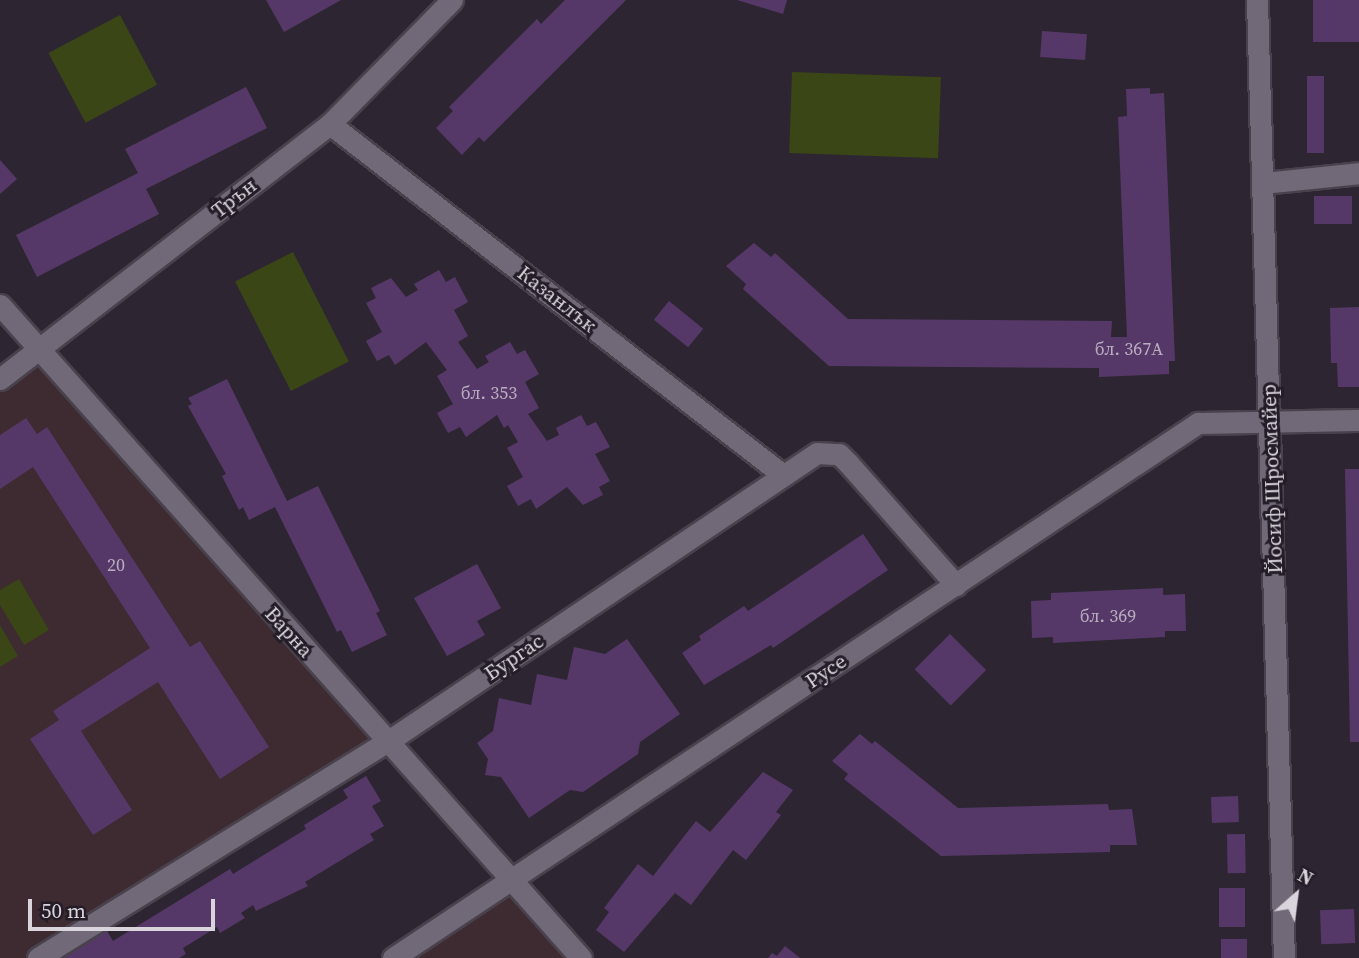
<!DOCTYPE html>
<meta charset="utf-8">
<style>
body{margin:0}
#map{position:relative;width:1359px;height:958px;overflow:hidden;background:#2d2632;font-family:"Source Serif 4",serif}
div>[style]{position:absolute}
.education>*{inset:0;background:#3e2b31}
.green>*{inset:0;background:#3a4616;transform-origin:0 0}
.building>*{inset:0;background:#563868;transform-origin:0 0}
.roads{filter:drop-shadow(2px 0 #49424d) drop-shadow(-2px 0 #49424d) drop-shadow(0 2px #49424d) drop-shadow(0 -2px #49424d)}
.minor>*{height:21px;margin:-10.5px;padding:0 10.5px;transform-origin:10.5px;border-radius:10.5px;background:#716977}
.tertiary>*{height:21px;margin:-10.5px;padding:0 10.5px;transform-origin:10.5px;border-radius:10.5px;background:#716977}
span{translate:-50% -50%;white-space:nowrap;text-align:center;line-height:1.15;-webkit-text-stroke:6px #241d28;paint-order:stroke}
.number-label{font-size:18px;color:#b9aec0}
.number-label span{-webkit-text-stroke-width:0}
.street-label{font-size:21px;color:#dad5dd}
.north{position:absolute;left:1261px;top:860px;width:70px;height:70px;-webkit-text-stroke:5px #241d28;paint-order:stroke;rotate:28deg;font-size:19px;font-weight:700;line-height:28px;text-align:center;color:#dad5dd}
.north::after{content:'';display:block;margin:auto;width:24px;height:32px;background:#dad5dd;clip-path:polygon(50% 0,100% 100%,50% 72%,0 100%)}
.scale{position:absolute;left:28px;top:899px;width:187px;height:32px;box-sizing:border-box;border:4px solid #dad5dd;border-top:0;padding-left:9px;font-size:21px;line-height:24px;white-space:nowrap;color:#dad5dd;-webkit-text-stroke:5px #241d28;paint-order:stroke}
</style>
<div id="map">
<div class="education">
<div style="clip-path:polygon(40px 350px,387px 742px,38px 958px,0 958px,0 379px)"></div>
<div style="clip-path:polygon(511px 881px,581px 958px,393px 958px)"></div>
</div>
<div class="green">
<div style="left:120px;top:15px;width:79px;height:81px;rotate:62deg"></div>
<div style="left:792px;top:72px;width:149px;height:81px;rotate:2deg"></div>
<div style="left:293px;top:252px;width:123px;height:65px;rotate:63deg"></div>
<div style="clip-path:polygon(19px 579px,49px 630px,24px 645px,0 605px,0 590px)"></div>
<div style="clip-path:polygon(0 625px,18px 656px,0 667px)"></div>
</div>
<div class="building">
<div style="clip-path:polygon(266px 0,341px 0,284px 32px)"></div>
<div style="clip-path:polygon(565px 0,626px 0,484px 142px,479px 137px,462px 155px,436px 128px,453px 111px,449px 107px,537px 19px,541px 24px)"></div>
<div style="clip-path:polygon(737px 0,787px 0,783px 14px)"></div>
<div style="left:1313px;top:0;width:46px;height:42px"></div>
<div style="left:1042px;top:31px;width:45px;height:26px;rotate:4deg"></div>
<div style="left:1307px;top:76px;width:17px;height:77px"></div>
<div style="clip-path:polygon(246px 87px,267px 128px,146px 189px,159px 214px,37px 277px,16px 235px,138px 173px,125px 149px)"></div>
<div style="clip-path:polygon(1150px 88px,1150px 94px,1164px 93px,1175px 361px,1169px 361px,1169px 374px,1099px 377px,1099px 368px,829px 366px,743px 289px,746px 284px,726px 266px,754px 243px,771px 257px,775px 253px,848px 319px,1112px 321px,1111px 337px,1127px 337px,1118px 117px,1127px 116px,1126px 89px)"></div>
<div style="clip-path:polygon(0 160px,17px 179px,0 194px)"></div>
<div style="left:1314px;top:196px;width:38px;height:28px"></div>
<div style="clip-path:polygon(439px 270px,446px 282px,455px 277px,468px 302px,454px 310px,468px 336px,458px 342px,477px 369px,489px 362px,485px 356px,510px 342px,517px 354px,525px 350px,539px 374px,525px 382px,539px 408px,528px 414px,547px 441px,559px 435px,556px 428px,581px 415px,587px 426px,596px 422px,610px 447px,595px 454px,610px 481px,599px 487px,603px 495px,583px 505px,567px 487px,536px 509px,531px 499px,518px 506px,507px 486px,523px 477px,507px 448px,518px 442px,508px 425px,504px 428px,497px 415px,466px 437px,460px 427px,448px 433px,437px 413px,453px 404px,437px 376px,447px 370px,426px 342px,395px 365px,389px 355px,377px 361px,366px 341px,382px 332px,366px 303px,376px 298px,371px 288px,391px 278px,406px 297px,418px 290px,414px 284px)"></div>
<div style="left:669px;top:301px;width:44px;height:24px;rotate:39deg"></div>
<div style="clip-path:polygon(1359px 307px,1359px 387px,1338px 387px,1337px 363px,1331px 363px,1330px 308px)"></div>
<div style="clip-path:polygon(227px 379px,287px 501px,318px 486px,380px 611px,376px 613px,387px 635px,352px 652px,341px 630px,337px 632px,275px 507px,249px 520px,243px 507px,239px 510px,222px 476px,226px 474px,188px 406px,192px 404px,188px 398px)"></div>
<div style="clip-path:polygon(26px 418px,37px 434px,47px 427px,190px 647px,200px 641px,269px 747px,220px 779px,158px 682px,81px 731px,132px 810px,93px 835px,30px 739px,59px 720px,53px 711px,150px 648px,33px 467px,0 489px,0 435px)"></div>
<div style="clip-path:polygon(1345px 469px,1359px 469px,1359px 742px,1350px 742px)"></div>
<div style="clip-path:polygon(863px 534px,888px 570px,773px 648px,771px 645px,704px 685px,682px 653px,701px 640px,699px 636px,744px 606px,748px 611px)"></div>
<div style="clip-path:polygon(477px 564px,501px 608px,477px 621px,485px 635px,447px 656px,414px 598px)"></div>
<div style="clip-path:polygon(1163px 588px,1163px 595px,1185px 594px,1186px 631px,1165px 631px,1165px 637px,1053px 643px,1053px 637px,1032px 638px,1031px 601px,1051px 600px,1051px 593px)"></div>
<div style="left:950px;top:634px;width:51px;height:50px;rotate:45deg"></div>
<div style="clip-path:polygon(627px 639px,680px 714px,640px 742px,638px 754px,583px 792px,570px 790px,529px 818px,501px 777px,485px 775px,488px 759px,477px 743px,493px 731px,499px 698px,531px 705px,537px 674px,567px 680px,574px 647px,605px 654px)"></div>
<div style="clip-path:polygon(860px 734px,872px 744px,875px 741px,958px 808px,1108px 804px,1109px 810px,1132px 809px,1137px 845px,1110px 845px,1110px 852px,941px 856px,844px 779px,848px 774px,832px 761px)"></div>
<div style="clip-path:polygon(763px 772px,793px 790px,776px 812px,781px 815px,746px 860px,733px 850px,691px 905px,675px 893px,624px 952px,596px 930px,609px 912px,604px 908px,638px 864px,653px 876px,696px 821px,710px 832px)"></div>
<div style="clip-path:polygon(366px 776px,381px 801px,372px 806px,384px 826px,370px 834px,374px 840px,305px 882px,308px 886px,256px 911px,253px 905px,241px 913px,245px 918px,220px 933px,217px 927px,183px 948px,186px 954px,179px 958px,63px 958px,107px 931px,113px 941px,230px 869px,233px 874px,306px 829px,304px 825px,348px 798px,343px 790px)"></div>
<div style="left:1238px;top:796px;width:26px;height:27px;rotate:88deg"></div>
<div style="left:1245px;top:834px;width:39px;height:18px;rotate:89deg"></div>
<div style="left:1219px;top:888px;width:26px;height:39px"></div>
<div style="left:1354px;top:909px;width:34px;height:34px;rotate:88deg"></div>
<div style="left:1247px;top:939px;width:19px;height:26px;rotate:90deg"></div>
<div style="clip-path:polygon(785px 946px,800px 958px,768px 958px,772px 953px,777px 956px)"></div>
</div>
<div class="roads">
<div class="minor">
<div style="left:330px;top:124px;width:573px;rotate:37.77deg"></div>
<div style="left:1263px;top:183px;width:97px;rotate:-5.9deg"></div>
<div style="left:0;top:305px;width:874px;rotate:48.34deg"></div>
<div style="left:0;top:379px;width:417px;rotate:-37.7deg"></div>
<div style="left:330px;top:124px;width:174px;rotate:-45.5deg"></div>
<div style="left:38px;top:958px;width:410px;rotate:-31.8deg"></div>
<div style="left:387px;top:742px;width:518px;rotate:-33.9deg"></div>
<div style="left:817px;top:453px;width:22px;rotate:3deg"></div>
<div style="left:839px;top:454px;width:13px;rotate:45deg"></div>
<div style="left:848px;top:463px;width:163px;rotate:48.5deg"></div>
<div style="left:393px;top:958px;width:967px;rotate:-33.61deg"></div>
<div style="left:1198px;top:423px;width:161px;rotate:-1.1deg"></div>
</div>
<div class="tertiary">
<div style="left:1257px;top:0;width:958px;rotate:88.39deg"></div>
</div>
</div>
<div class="number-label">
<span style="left:1129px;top:349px">бл. 367А</span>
<span style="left:489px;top:393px">бл. 353</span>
<span style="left:116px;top:565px">20</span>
<span style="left:1108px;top:616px">бл. 369</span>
</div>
<div class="street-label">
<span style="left:234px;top:198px;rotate:-38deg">Трън</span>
<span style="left:557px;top:299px;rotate:38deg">Казанлък</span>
<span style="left:1272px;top:479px;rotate:-92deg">Йосиф Щросмайер</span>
<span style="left:289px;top:632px;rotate:48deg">Варна</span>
<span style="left:514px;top:657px;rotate:-34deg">Бургас</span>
<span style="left:826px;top:671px;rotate:-34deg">Русе</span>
</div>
<div class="north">N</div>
<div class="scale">50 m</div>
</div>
